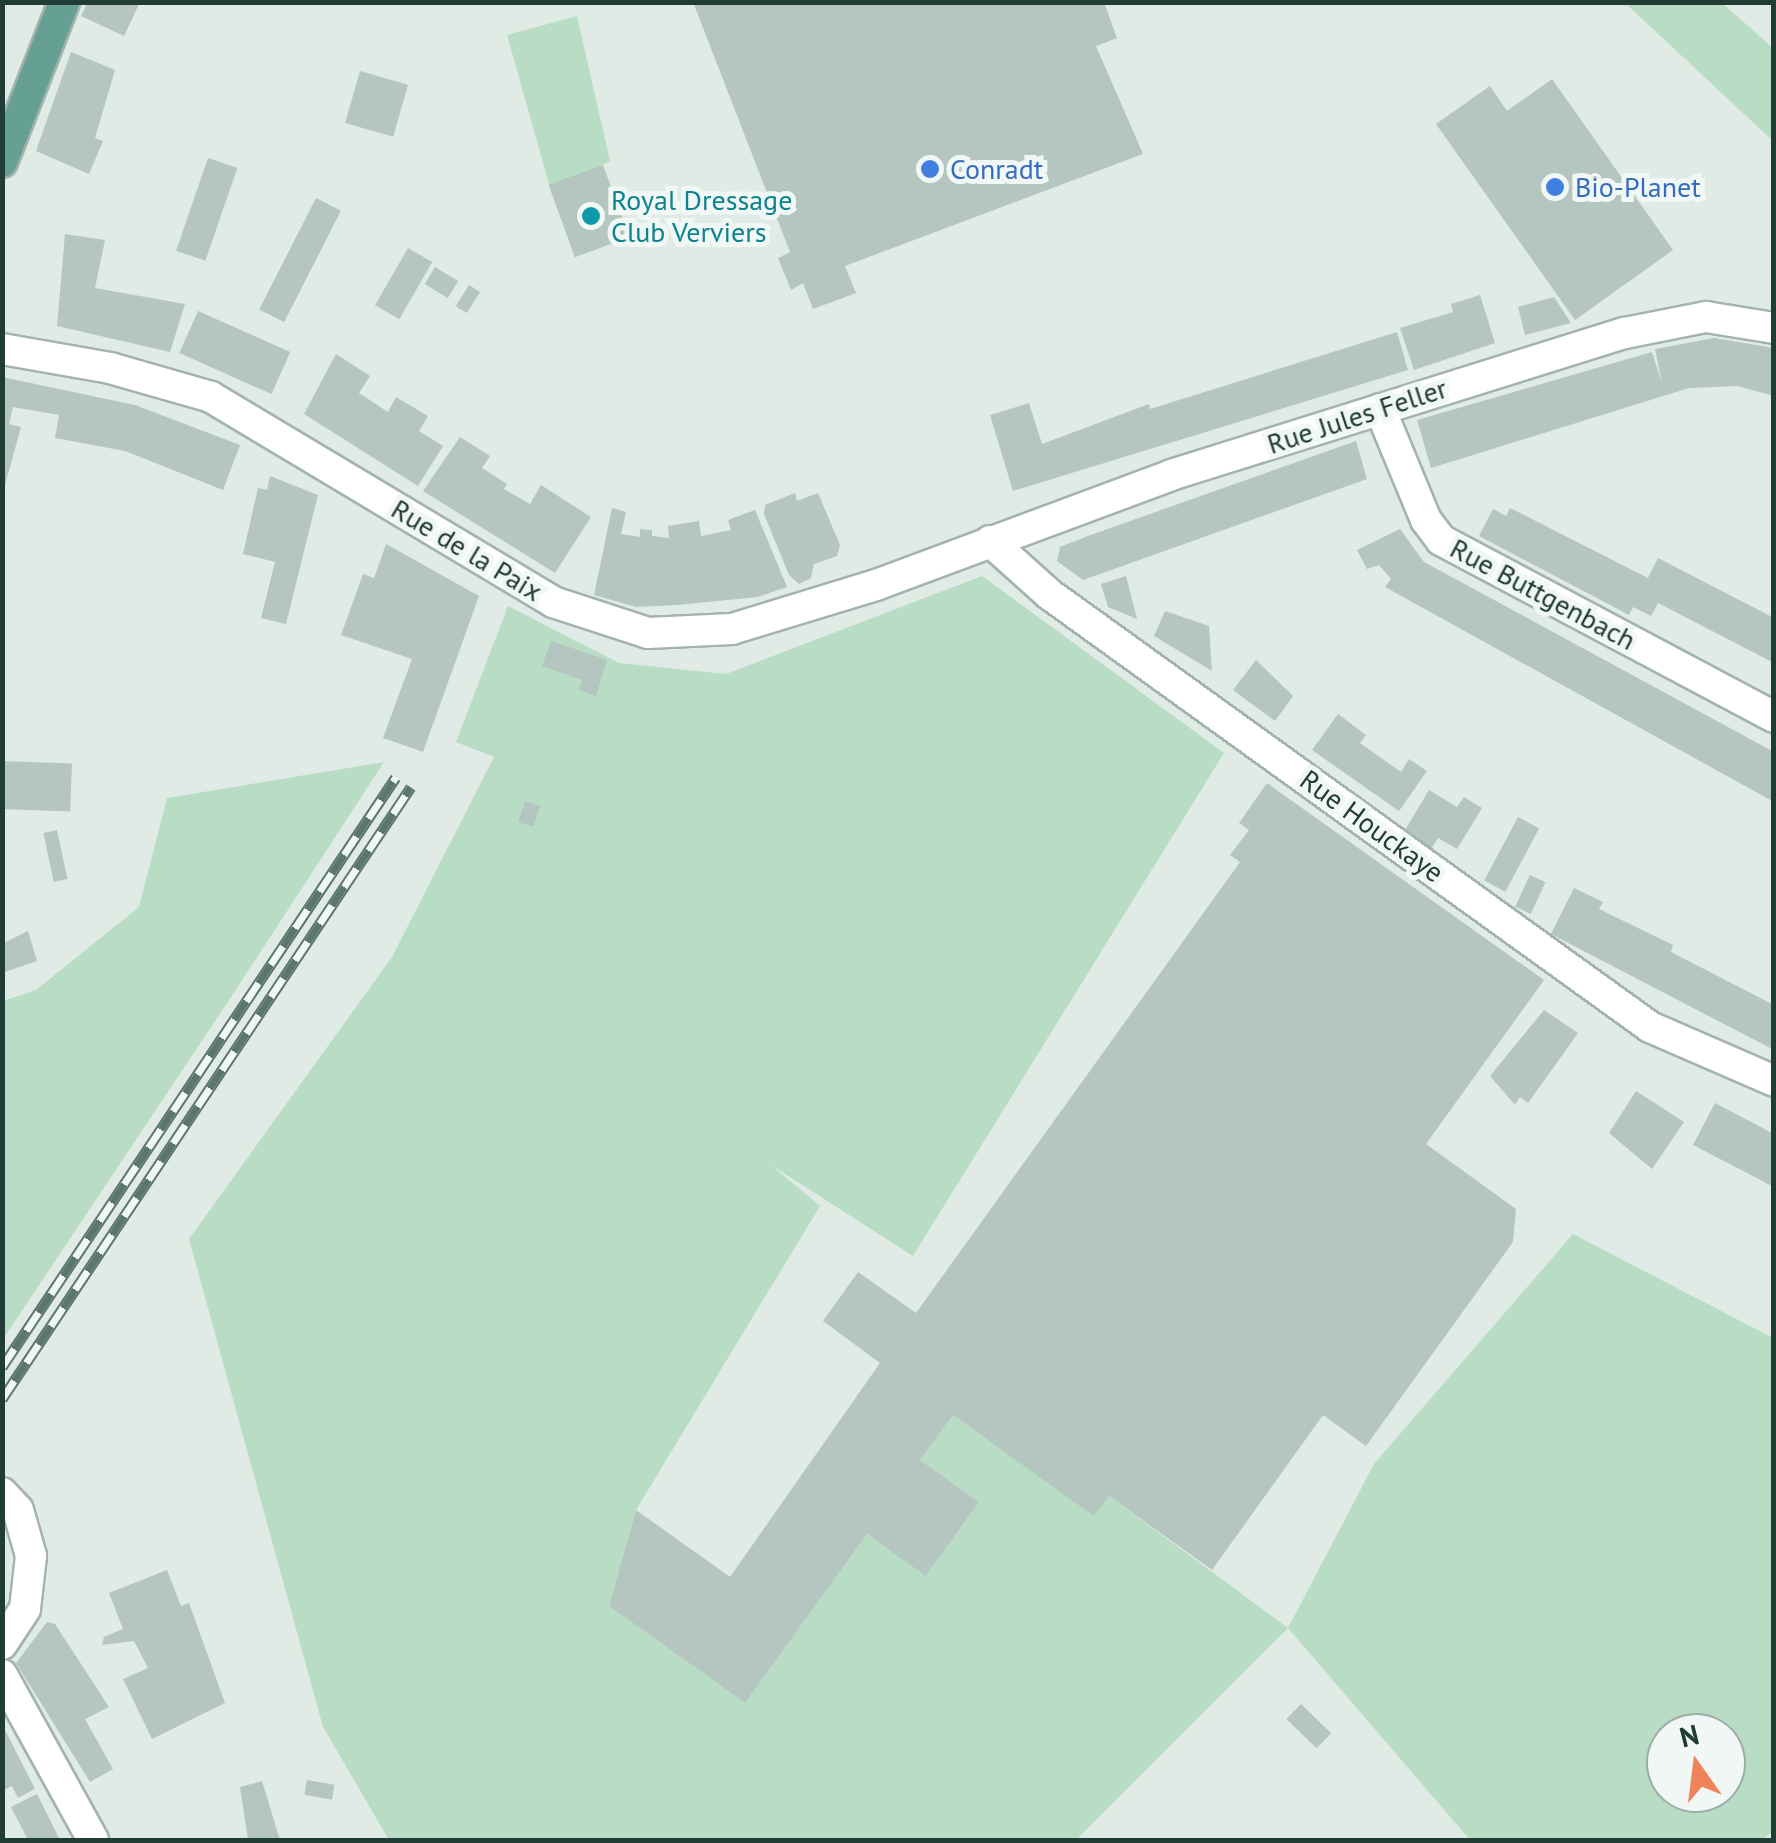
<!DOCTYPE html>
<style>
body{margin:0}
#map{position:relative;width:1776px;height:1843px;overflow:hidden;background:#e0ebe6;font-family:"PT Sans",sans-serif}
div>[style]{position:absolute}
.green>*{inset:0;background:#b9dcc4}
.building>*{inset:0;background:#b5c5bf;transform-origin:0 0}
.roads{filter:drop-shadow(2px 0 #a3b3ad) drop-shadow(-2px 0 #a3b3ad) drop-shadow(0 2px #a3b3ad) drop-shadow(0 -2px #a3b3ad)}
.minor>*{height:30px;margin:-15px;padding:0 15px;transform-origin:15px;border-radius:15px;background:#fff}
.major>*{height:30px;margin:-15px;padding:0 15px;transform-origin:15px;border-radius:15px;background:#65a093}
.rail>*{height:11px;margin-top:-5.5px;transform-origin:0;background:repeating-linear-gradient(90deg,#f0f7f4 0 22px,#5b7670 0 44px);box-sizing:border-box;border-block:2px solid #5b7670}
.dots>*{width:28px;height:28px;translate:-50% -50%;box-sizing:border-box;border:5px solid #f0f7f4;border-radius:50%}
span{translate:-50% -50%;white-space:nowrap;text-align:center;line-height:1.15;-webkit-text-stroke:10px #f0f7f4;paint-order:stroke}
.shop-label{font-size:28px;color:#366cbe}
.left{translate:0 -50%;text-align:left}
.culture-label{font-size:28px;color:#0d838f}
.street-label{font-size:28px;color:#213b35}
.frame{position:absolute;inset:0;border:5px solid #213b35;pointer-events:none}
.north{position:absolute;left:1646px;top:1713px;width:100px;height:100px;box-sizing:border-box;background:#f0f7f4;border:2px solid #9daca8;border-radius:50%;rotate:346deg;font-size:28px;font-weight:700;line-height:40px;text-align:center;color:#213b35}
.north::after{content:'';display:block;margin:auto;width:35px;height:45px;background:#ef835a;clip-path:polygon(50% 0,100% 100%,50% 72%,0 100%)}
</style>
<div id="map">
<div class="green">
<div style="clip-path:polygon(1625px 3px,1722px 3px,1773px 48px,1773px 141px)"></div>
<div style="clip-path:polygon(577px 16px,610px 161px,551px 191px,507px 35px)"></div>
<div style="clip-path:polygon(evenodd,982px 576px,1224px 753px,913px 1256px,771px 1165px,820px 1206px,636px 1510px,609px 1606px,745px 1703px,867px 1534px,927px 1575px,979px 1502px,920px 1460px,953px 1415px,1094px 1515px,1109px 1496px,1288px 1628px,1374px 1464px,1573px 1234px,1773px 1338px,1773px 1832px,1761px 1840px,1470px 1840px,1288px 1628px,1076px 1840px,389px 1840px,323px 1727px,189px 1239px,392px 957px,494px 757px,456px 742px,508px 606px,619px 663px,726px 674px,982px 576px,1666px 1733px,1726px 1733px,1726px 1793px,1666px 1793px,1666px 1733px)"></div>
<div style="clip-path:polygon(384px 762px,239px 985px,3px 1339px,3px 1001px,36px 990px,139px 907px,167px 798px)"></div>
</div>
<div class="building">
<div style="clip-path:polygon(88px 2px,140px 2px,124px 36px,81px 16px)"></div>
<div style="clip-path:polygon(693px 2px,1104px 2px,1117px 38px,1096px 46px,1143px 154px,845px 266px,856px 293px,813px 309px,803px 283px,791px 290px,778px 258px,790px 252px)"></div>
<div style="clip-path:polygon(71px 52px,115px 70px,95px 138px,103px 141px,89px 174px,36px 151px)"></div>
<div style="left:360px;top:71px;width:50px;height:54px;rotate:16deg"></div>
<div style="clip-path:polygon(1552px 79px,1673px 250px,1575px 320px,1436px 124px,1490px 86px,1507px 111px)"></div>
<div style="left:208px;top:158px;width:31px;height:98px;rotate:19deg"></div>
<div style="left:603px;top:165px;width:77px;height:58px;rotate:70deg"></div>
<div style="left:316px;top:198px;width:28px;height:125px;rotate:27deg"></div>
<div style="clip-path:polygon(65px 234px,105px 240px,95px 288px,185px 304px,170px 352px,57px 326px)"></div>
<div style="left:408px;top:248px;width:28px;height:66px;rotate:30deg"></div>
<div style="left:435px;top:267px;width:27px;height:20px;rotate:31deg"></div>
<div style="left:469px;top:285px;width:13px;height:25px;rotate:32deg"></div>
<div style="clip-path:polygon(1480px 295px,1495px 343px,1414px 370px,1400px 328px,1453px 312px,1451px 304px)"></div>
<div style="clip-path:polygon(1554px 297px,1571px 323px,1525px 335px,1518px 307px)"></div>
<div style="left:198px;top:311px;width:101px;height:46px;rotate:24deg"></div>
<div style="clip-path:polygon(1397px 332px,1408px 370px,1013px 491px,990px 415px,1029px 403px,1042px 444px,1149px 404px,1150px 409px)"></div>
<div style="clip-path:polygon(1714px 338px,1774px 348px,1774px 396px,1737px 386px,1689px 388px,1431px 468px,1417px 420px,1652px 352px,1662px 383px,1655px 349px)"></div>
<div style="clip-path:polygon(336px 354px,370px 376px,359px 393px,388px 412px,396px 397px,428px 416px,419px 431px,443px 446px,418px 486px,304px 414px)"></div>
<div style="clip-path:polygon(2px 377px,135px 405px,240px 445px,223px 490px,125px 451px,55px 438px,59px 415px,13px 407px,9px 424px,21px 427px,2px 496px)"></div>
<div style="clip-path:polygon(460px 437px,490px 456px,482px 468px,507px 484px,504px 489px,530px 504px,541px 485px,591px 517px,555px 573px,423px 491px)"></div>
<div style="clip-path:polygon(1356px 441px,1367px 479px,1083px 580px,1057px 561px,1060px 547px,1088px 536px)"></div>
<div style="clip-path:polygon(270px 476px,318px 495px,286px 624px,261px 618px,275px 562px,243px 554px,258px 488px,267px 490px)"></div>
<div style="clip-path:polygon(795px 493px,797px 501px,818px 493px,840px 545px,837px 556px,814px 564px,811px 578px,799px 584px,789px 575px,764px 514px,765px 505px)"></div>
<div style="clip-path:polygon(612px 508px,626px 512px,621px 534px,640px 537px,640px 529px,652px 530px,652px 536px,669px 538px,668px 526px,699px 521px,701px 536px,731px 530px,728px 520px,755px 510px,787px 587px,758px 597px,677px 605px,636px 607px,594px 595px)"></div>
<div style="clip-path:polygon(1510px 508px,1648px 578px,1658px 558px,1774px 618px,1774px 663px,1658px 603px,1651px 616px,1633px 607px,1629px 615px,1479px 536px,1493px 509px,1506px 516px)"></div>
<div style="clip-path:polygon(1400px 529px,1424px 562px,1774px 752px,1774px 802px,1385px 587px,1391px 579px,1379px 565px,1367px 569px,1357px 550px)"></div>
<div style="clip-path:polygon(386px 544px,479px 596px,423px 752px,383px 738px,412px 659px,341px 635px,363px 574px,374px 578px)"></div>
<div style="clip-path:polygon(1126px 576px,1137px 619px,1108px 607px,1101px 584px)"></div>
<div style="clip-path:polygon(1165px 611px,1209px 626px,1212px 671px,1154px 636px)"></div>
<div style="clip-path:polygon(551px 641px,607px 660px,596px 696px,579px 690px,582px 680px,542px 666px)"></div>
<div style="clip-path:polygon(1256px 660px,1293px 696px,1275px 721px,1233px 690px)"></div>
<div style="clip-path:polygon(1338px 714px,1366px 735px,1360px 743px,1401px 772px,1409px 759px,1427px 771px,1399px 811px,1312px 750px)"></div>
<div style="left:2px;top:761px;width:70px;height:48px;rotate:2deg"></div>
<div style="clip-path:polygon(1267px 783px,1544px 980px,1426px 1144px,1516px 1209px,1513px 1242px,1366px 1446px,1323px 1415px,1212px 1570px,1109px 1496px,1094px 1516px,953px 1415px,920px 1460px,979px 1502px,926px 1576px,867px 1534px,745px 1703px,609px 1606px,636px 1510px,730px 1577px,880px 1363px,823px 1321px,858px 1272px,916px 1313px,1240px 862px,1230px 855px,1249px 830px,1239px 823px)"></div>
<div style="clip-path:polygon(1429px 790px,1457px 807px,1464px 797px,1482px 808px,1457px 849px,1438px 838px,1431px 849px,1404px 832px)"></div>
<div style="left:525px;top:801px;width:16px;height:22px;rotate:18deg"></div>
<div style="left:1518px;top:817px;width:24px;height:72px;rotate:28deg"></div>
<div style="left:57px;top:830px;width:50px;height:14px;rotate:78deg"></div>
<div style="left:1530px;top:875px;width:17px;height:35px;rotate:25deg"></div>
<div style="clip-path:polygon(1574px 888px,1603px 902px,1599px 909px,1673px 945px,1671px 952px,1774px 1005px,1774px 1050px,1551px 934px)"></div>
<div style="clip-path:polygon(28px 931px,37px 961px,2px 973px,2px 944px)"></div>
<div style="clip-path:polygon(1544px 1010px,1578px 1033px,1528px 1103px,1520px 1097px,1515px 1105px,1490px 1076px)"></div>
<div style="clip-path:polygon(1636px 1091px,1684px 1122px,1652px 1169px,1609px 1133px)"></div>
<div style="clip-path:polygon(1715px 1103px,1774px 1134px,1774px 1187px,1693px 1145px)"></div>
<div style="clip-path:polygon(167px 1570px,181px 1606px,189px 1603px,225px 1703px,152px 1739px,123px 1679px,148px 1668px,134px 1641px,102px 1645px,104px 1637px,123px 1629px,109px 1593px)"></div>
<div style="clip-path:polygon(47px 1622px,55px 1624px,109px 1707px,85px 1719px,113px 1769px,90px 1782px,16px 1663px)"></div>
<div style="left:1301px;top:1704px;width:42px;height:21px;rotate:44deg"></div>
<div style="clip-path:polygon(2px 1724px,35px 1789px,18px 1798px,12px 1786px,2px 1791px)"></div>
<div style="left:307px;top:1780px;width:28px;height:15px;rotate:10deg"></div>
<div style="clip-path:polygon(262px 1781px,280px 1840px,248px 1840px,240px 1787px)"></div>
<div style="clip-path:polygon(37px 1794px,60px 1840px,28px 1840px,11px 1807px)"></div>
</div>
<div class="roads">
<div class="minor">
<div style="left:2px;top:349px;width:110px;rotate:10deg"></div>
<div style="left:110px;top:368px;width:105px;rotate:16deg"></div>
<div style="left:211px;top:397px;width:399px;rotate:30.9deg"></div>
<div style="left:553px;top:602px;width:100px;rotate:18.1deg"></div>
<div style="left:648px;top:633px;width:84px;rotate:-2.7deg"></div>
<div style="left:732px;top:629px;width:151px;rotate:-17deg"></div>
<div style="left:876px;top:585px;width:315px;rotate:-20.4deg"></div>
<div style="left:1171px;top:475px;width:476px;rotate:-17.4deg"></div>
<div style="left:1625px;top:333px;width:83px;rotate:-11.2deg"></div>
<div style="left:1706px;top:317px;width:69px;rotate:9.2deg"></div>
<div style="left:1380px;top:409px;width:120px;rotate:67.5deg"></div>
<div style="left:1426px;top:520px;width:25px;rotate:53deg"></div>
<div style="left:1441px;top:540px;width:377px;rotate:28deg"></div>
<div style="left:990px;top:541px;width:79px;rotate:41.9deg"></div>
<div style="left:1049px;top:594px;width:741px;rotate:35.77deg"></div>
<div style="left:1650px;top:1027px;width:135px;rotate:23.5deg"></div>
<div style="left:2px;top:1493px;width:23px;rotate:47deg"></div>
<div style="left:18px;top:1510px;width:48px;rotate:74.2deg"></div>
<div style="left:31px;top:1556px;width:53px;rotate:96.5deg"></div>
<div style="left:25px;top:1609px;width:42px;rotate:123.3deg"></div>
<div style="left:2px;top:1675px;width:188px;rotate:61.1deg"></div>
</div>
<div class="major">
<div style="left:2px;top:162px;width:172px;rotate:-68.8deg"></div>
</div>
</div>
<div class="rail">
<div style="left:2px;top:1367px;width:709px;rotate:-56.27deg"></div>
<div style="left:2px;top:1399px;width:736px;rotate:-56.25deg"></div>
</div>
<div class="dots">
<div style="left:930px;top:169px;background:#3f7fe0"></div>
<div style="left:1555px;top:187px;background:#3f7fe0"></div>
<div style="left:591px;top:216px;background:#0f9aa8"></div>
</div>
<div class="shop-label">
<span class="left" style="left:950px;top:169px">Conradt</span>
<span class="left" style="left:1575px;top:187px">Bio-Planet</span>
</div>
<div class="culture-label">
<span class="left" style="left:611px;top:216px">Royal Dressage<br>Club Verviers</span>
</div>
<div class="street-label">
<span style="left:1357px;top:416px;rotate:-18deg">Rue Jules Feller</span>
<span style="left:467px;top:550px;rotate:31deg">Rue de la Paix</span>
<span style="left:1543px;top:594px;rotate:28deg">Rue Buttgenbach</span>
<span style="left:1372px;top:826px;rotate:36deg">Rue Houckaye</span>
</div>
<div class="frame"></div>
<div class="north">N</div>
</div>
